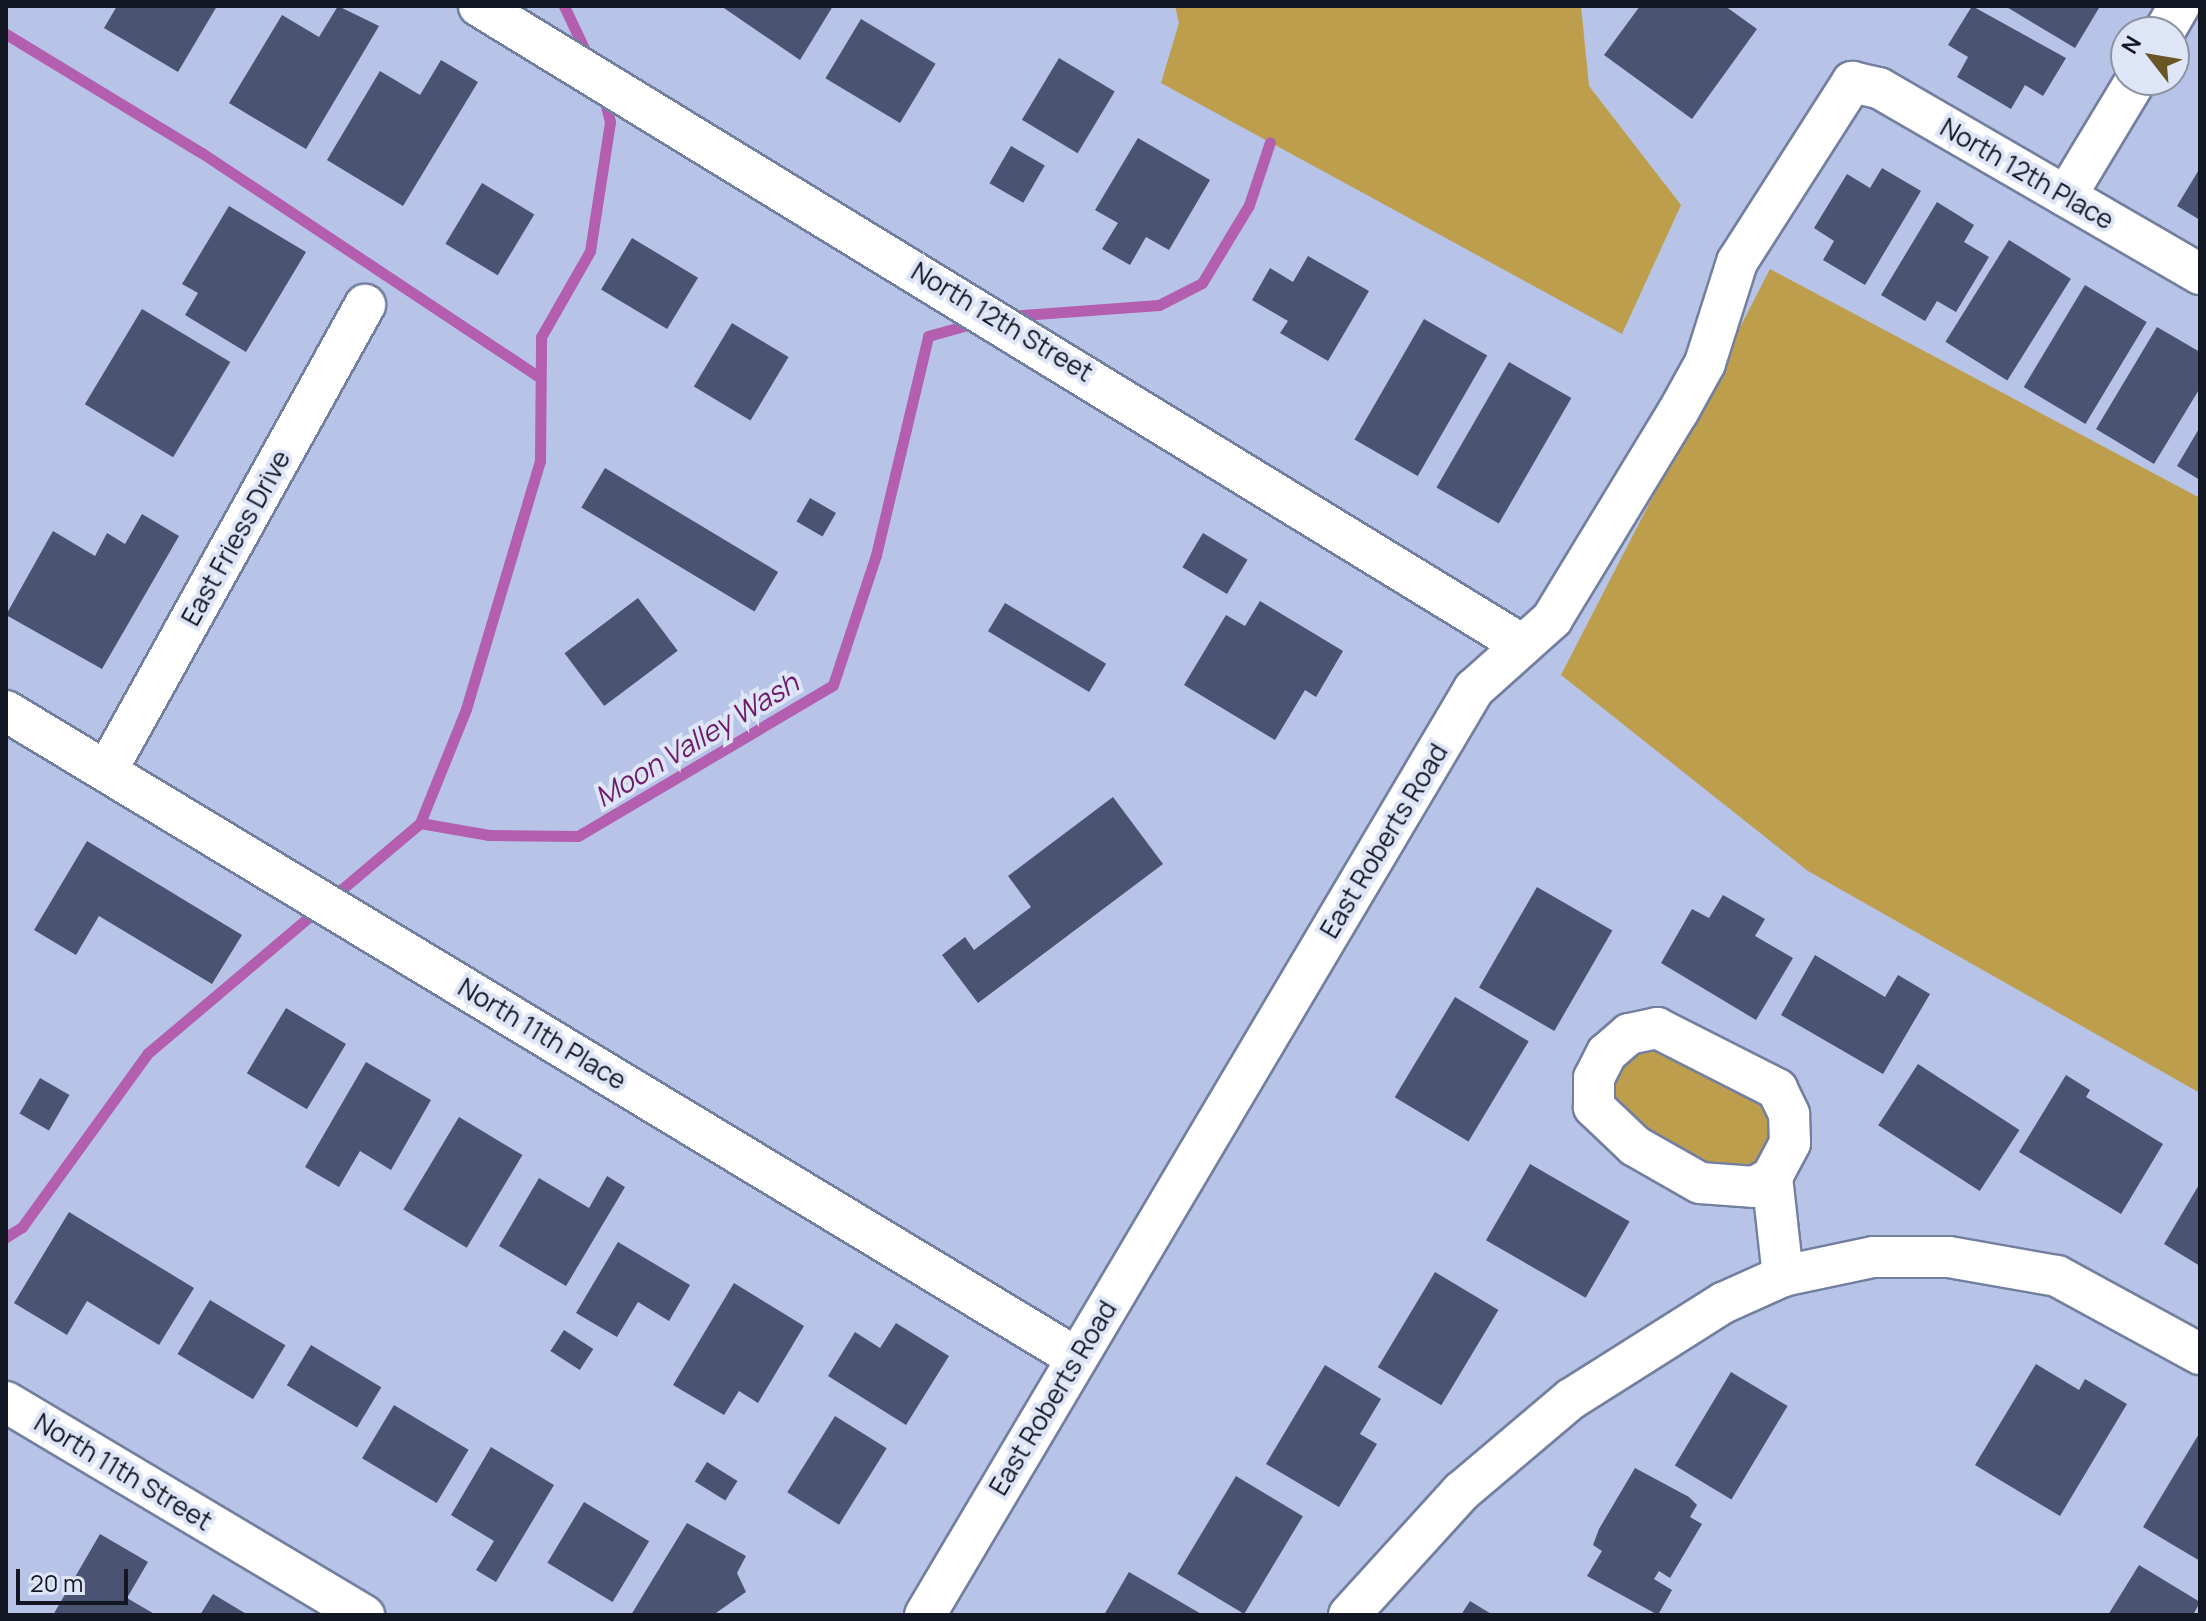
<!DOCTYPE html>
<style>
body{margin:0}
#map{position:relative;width:2206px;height:1621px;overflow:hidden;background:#b7c4e7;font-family:Manrope,sans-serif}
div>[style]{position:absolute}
.green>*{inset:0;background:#bd9e4d}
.stream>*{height:11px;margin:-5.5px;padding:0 5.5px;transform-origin:5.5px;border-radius:5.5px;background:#b45eb0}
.building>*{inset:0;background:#4a5472;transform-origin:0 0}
.roads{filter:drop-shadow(2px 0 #737f9f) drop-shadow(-2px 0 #737f9f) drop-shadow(0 2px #737f9f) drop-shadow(0 -2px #737f9f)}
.street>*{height:40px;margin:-20px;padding:0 20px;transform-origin:20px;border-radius:20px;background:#fff}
span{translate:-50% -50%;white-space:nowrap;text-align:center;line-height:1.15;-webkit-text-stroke:8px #dee5f7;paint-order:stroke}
.street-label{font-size:26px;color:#131723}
.water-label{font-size:28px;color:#6c1c6a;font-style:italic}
.frame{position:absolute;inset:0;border:8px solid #131723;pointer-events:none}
.north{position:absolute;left:2110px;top:16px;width:80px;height:80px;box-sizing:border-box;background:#dee5f7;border:2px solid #8d93a2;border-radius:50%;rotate:301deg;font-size:22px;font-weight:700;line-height:32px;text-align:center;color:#131723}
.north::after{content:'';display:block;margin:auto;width:28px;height:36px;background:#695624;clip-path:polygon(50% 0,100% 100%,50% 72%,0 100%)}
.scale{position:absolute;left:16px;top:1569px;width:112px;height:36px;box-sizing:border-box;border:4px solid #131723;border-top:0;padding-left:10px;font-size:24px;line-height:28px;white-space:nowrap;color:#131723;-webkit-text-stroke:6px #dee5f7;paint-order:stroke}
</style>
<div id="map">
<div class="green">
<div style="clip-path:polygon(1175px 6px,1581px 6px,1589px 86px,1681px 205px,1622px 334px,1161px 83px,1179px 23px)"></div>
<div style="clip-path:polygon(1770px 269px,2200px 498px,2200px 1093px,1808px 871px,1561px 675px)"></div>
<div style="clip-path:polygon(1629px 1034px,1789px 1114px,1755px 1187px,1612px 1128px,1607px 1053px)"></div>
</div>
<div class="stream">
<div style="left:564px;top:6px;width:59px;rotate:64.7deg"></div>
<div style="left:6px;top:34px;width:229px;rotate:31.3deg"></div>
<div style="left:202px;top:153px;width:403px;rotate:33.6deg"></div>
<div style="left:1010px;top:316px;width:149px;rotate:-4.2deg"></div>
<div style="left:1159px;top:305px;width:48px;rotate:-27.1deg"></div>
<div style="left:1202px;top:283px;width:91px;rotate:-58.9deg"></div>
<div style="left:1249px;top:205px;width:66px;rotate:-71.6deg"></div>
<div style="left:420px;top:823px;width:123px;rotate:-68deg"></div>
<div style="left:466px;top:709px;width:259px;rotate:-73.4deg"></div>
<div style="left:540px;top:461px;width:124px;rotate:-89.5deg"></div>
<div style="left:541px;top:337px;width:99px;rotate:-60.3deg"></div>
<div style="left:590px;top:251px;width:131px;rotate:-81.2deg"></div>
<div style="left:610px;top:122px;width:29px;rotate:-104deg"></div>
<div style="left:6px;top:1237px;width:19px;rotate:-32deg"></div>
<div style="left:22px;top:1227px;width:215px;rotate:-54.1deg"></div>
<div style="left:148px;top:1053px;width:356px;rotate:-40.2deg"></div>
<div style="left:420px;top:823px;width:70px;rotate:9.9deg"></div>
<div style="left:489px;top:835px;width:89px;rotate:0.6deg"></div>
<div style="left:578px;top:836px;width:296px;rotate:-30.6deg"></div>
<div style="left:833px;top:685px;width:137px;rotate:-71.7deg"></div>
<div style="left:876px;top:555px;width:225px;rotate:-76.6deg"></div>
<div style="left:928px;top:336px;width:52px;rotate:-15.6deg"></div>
</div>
<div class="building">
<div style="clip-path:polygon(117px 6px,217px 6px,178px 72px,104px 28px)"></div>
<div style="clip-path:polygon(338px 6px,379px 26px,306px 149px,229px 103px,282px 15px,319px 37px)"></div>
<div style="clip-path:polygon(721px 6px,833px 6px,800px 60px)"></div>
<div style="clip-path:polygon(1640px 6px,1725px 6px,1757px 29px,1692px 119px,1604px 55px)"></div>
<div style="clip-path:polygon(1972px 6px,2066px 58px,2043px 96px,2025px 85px,2011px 109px,1957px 77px,1968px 57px,1948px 45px)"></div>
<div style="clip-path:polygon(2005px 6px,2095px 6px,2099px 8px,2075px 48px)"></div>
<div style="left:861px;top:19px;width:87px;height:69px;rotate:31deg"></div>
<div style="left:1059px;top:58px;width:65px;height:72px;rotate:31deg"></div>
<div style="clip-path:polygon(441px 60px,478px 82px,403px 206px,327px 160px,380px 71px,420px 95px)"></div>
<div style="clip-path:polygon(1138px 138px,1210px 180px,1169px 250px,1146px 237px,1130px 265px,1102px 249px,1118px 223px,1095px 210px)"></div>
<div style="left:1011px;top:146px;width:39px;height:43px;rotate:30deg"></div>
<div style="clip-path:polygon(1882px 168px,1921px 191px,1865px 285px,1823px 260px,1834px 241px,1814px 228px,1847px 174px,1870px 188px)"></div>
<div style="clip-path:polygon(2200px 168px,2200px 220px,2177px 206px)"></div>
<div style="left:482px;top:183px;width:61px;height:71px;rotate:31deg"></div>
<div style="clip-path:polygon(1937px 202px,1974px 225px,1964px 242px,1989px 257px,1956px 312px,1937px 301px,1925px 321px,1881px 295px)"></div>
<div style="clip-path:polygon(229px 206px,306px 252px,246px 352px,185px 315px,198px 293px,182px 284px)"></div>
<div style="left:632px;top:238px;width:77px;height:60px;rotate:31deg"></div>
<div style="left:2009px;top:240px;width:73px;height:120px;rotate:32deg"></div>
<div style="clip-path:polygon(1308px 256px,1369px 291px,1328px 361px,1280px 333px,1288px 321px,1252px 300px,1270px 268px,1293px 282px)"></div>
<div style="left:2085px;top:285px;width:72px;height:119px;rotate:31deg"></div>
<div style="left:142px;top:309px;width:103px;height:111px;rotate:31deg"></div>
<div style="left:1424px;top:319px;width:73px;height:139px;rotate:30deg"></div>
<div style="left:732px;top:323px;width:66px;height:74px;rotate:31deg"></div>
<div style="clip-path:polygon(2157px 327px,2200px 352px,2200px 388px,2154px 464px,2096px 429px)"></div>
<div style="left:1509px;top:362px;width:72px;height:145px;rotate:30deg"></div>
<div style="clip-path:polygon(2200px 427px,2200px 480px,2177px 466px)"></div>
<div style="left:605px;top:468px;width:202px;height:46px;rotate:31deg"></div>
<div style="left:810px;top:498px;width:30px;height:27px;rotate:30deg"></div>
<div style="clip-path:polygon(142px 514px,179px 536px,102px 669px,6px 615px,53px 531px,95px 556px,107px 533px,125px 544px)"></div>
<div style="left:1203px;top:533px;width:52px;height:40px;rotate:31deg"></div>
<div style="left:638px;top:598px;width:66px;height:92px;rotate:53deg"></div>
<div style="clip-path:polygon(1260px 601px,1343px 651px,1316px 697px,1305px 690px,1275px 740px,1184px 685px,1226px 615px,1245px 626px)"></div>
<div style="left:1005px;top:603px;width:118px;height:33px;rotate:31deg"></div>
<div style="clip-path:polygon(1113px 797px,1163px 864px,978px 1003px,942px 955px,965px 937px,974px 950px,1031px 907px,1008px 876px)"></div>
<div style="clip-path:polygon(87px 841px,242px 935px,212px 984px,99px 916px,76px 955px,34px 930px)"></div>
<div style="left:1537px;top:887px;width:87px;height:116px;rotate:30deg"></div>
<div style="clip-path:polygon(1723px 895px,1765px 919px,1755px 936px,1793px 958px,1756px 1020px,1661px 963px,1692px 909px,1709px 918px)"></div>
<div style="clip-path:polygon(1815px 955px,1885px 997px,1898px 975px,1930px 994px,1883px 1074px,1781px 1015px)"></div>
<div style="left:1455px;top:997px;width:86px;height:117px;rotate:31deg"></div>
<div style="left:286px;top:1008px;width:70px;height:76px;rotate:31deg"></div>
<div style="clip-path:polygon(366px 1062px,431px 1100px,391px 1170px,360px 1151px,339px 1187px,305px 1167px)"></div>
<div style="left:1918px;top:1064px;width:121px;height:73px;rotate:33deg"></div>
<div style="clip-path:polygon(2066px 1075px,2090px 1090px,2086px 1097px,2163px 1144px,2121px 1214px,2019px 1152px)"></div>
<div style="left:40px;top:1078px;width:34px;height:41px;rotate:30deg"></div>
<div style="left:459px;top:1117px;width:74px;height:108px;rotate:31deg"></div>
<div style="left:1530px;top:1164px;width:115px;height:88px;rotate:30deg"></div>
<div style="clip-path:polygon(607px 1176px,625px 1187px,566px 1286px,499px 1246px,539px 1178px,589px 1208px)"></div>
<div style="clip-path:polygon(2200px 1183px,2200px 1266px,2164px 1244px)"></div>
<div style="clip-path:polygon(69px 1212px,194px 1288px,159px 1345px,87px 1301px,67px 1335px,14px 1303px)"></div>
<div style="clip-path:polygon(618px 1242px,690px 1285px,669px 1321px,638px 1302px,617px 1337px,576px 1313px)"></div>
<div style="left:1435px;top:1272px;width:74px;height:111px;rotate:31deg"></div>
<div style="clip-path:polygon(734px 1283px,804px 1326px,758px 1403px,739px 1391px,724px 1415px,673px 1385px)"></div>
<div style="left:210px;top:1300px;width:88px;height:63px;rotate:31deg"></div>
<div style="clip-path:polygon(896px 1323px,949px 1356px,906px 1425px,828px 1376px,855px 1332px,880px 1348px)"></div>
<div style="left:564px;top:1330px;width:35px;height:25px;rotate:33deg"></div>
<div style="left:311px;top:1345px;width:82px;height:47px;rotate:31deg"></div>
<div style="clip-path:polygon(2036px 1364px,2079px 1390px,2085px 1379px,2127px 1404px,2060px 1516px,1975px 1465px)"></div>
<div style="clip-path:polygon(1325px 1365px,1381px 1399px,1360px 1434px,1377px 1444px,1339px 1507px,1266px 1464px)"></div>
<div style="left:1731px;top:1372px;width:66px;height:109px;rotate:31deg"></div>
<div style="left:394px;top:1405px;width:87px;height:62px;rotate:31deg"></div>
<div style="left:835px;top:1416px;width:61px;height:90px;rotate:32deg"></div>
<div style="clip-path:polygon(2200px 1432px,2200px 1561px,2143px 1527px)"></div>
<div style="clip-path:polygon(491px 1447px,554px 1485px,496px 1582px,476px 1570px,494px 1541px,451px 1515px)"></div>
<div style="left:707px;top:1462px;width:36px;height:23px;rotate:32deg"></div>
<div style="clip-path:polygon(1635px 1468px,1689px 1497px,1697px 1505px,1690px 1517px,1702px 1524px,1670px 1578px,1659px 1571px,1654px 1579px,1672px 1590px,1658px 1615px,1587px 1576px,1602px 1551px,1593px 1545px,1599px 1529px)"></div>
<div style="left:1236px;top:1476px;width:78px;height:114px;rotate:31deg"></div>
<div style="left:584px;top:1502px;width:76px;height:71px;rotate:31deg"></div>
<div style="clip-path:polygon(687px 1523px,746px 1556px,737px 1573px,746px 1592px,713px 1615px,631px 1615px)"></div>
<div style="clip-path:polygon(100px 1534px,148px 1562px,127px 1598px,156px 1615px,53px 1615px)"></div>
<div style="clip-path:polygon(2139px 1565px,2200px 1602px,2193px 1615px,2108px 1615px)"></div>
<div style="clip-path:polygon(1129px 1572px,1203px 1615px,1104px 1615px)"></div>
<div style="clip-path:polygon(213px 1594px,248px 1615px,200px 1615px)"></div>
<div style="clip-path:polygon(1470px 1601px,1493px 1615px,1461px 1615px)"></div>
</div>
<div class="roads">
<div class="street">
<div style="left:479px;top:6px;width:1222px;rotate:31.48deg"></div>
<div style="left:2164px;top:32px;width:30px;rotate:-60deg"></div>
<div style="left:2066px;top:196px;width:135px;rotate:-58.9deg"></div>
<div style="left:6px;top:711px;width:1251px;rotate:31.14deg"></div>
<div style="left:107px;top:770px;width:532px;rotate:-60.98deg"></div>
<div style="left:1657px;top:1028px;width:135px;rotate:26.9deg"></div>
<div style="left:1777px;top:1089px;width:28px;rotate:64deg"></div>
<div style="left:1789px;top:1114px;width:29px;rotate:88deg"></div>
<div style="left:1790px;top:1143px;width:38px;rotate:118deg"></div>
<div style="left:1772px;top:1177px;width:20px;rotate:150deg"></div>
<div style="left:1755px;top:1187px;width:55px;rotate:-175.8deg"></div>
<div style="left:1700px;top:1183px;width:75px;rotate:-150.4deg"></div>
<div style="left:1635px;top:1146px;width:57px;rotate:-136.4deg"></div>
<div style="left:1594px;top:1107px;width:29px;rotate:-90deg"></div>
<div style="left:1594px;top:1078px;width:28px;rotate:-63deg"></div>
<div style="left:1607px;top:1053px;width:29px;rotate:-41deg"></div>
<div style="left:1629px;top:1034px;width:29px;rotate:-12deg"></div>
<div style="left:1772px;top:1177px;width:100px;rotate:83.7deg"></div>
<div style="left:6px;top:1402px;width:417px;rotate:30.8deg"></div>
<div style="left:925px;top:1615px;width:1077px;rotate:-59.34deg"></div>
<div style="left:1474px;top:689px;width:105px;rotate:-41.9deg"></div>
<div style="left:1552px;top:619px;width:242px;rotate:-58.7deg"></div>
<div style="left:1678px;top:412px;width:56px;rotate:-61.1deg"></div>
<div style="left:1705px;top:363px;width:106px;rotate:-72.4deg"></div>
<div style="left:1737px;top:262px;width:214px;rotate:-57.4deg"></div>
<div style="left:1852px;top:82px;width:28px;rotate:13deg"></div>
<div style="left:1879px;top:88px;width:371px;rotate:30.1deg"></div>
<div style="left:1349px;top:1615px;width:168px;rotate:-47.7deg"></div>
<div style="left:1462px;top:1491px;width:143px;rotate:-40.2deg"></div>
<div style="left:1571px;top:1399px;width:180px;rotate:-32.3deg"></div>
<div style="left:1723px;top:1303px;width:66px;rotate:-24.2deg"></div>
<div style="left:1783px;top:1276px;width:92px;rotate:-11.9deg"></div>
<div style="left:1873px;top:1257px;width:76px"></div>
<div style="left:1949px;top:1257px;width:110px;rotate:10deg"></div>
<div style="left:2057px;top:1276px;width:163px;rotate:28.6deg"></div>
</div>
</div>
<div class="street-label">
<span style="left:2027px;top:174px;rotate:30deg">North 12th Place</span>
<span style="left:1002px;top:322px;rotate:31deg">North 12th Street</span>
<span style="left:236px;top:538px;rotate:-61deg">East Friess Drive</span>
<span style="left:1384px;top:841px;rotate:-59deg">East Roberts Road</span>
<span style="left:542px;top:1034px;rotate:31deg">North 11th Place</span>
<span style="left:1053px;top:1398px;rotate:-59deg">East Roberts Road</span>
<span style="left:123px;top:1472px;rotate:31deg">North 11th Street</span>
</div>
<div class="water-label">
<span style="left:696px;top:739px;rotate:-31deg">Moon Valley Wash</span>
</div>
<div class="frame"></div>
<div class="north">N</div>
<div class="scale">20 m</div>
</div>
